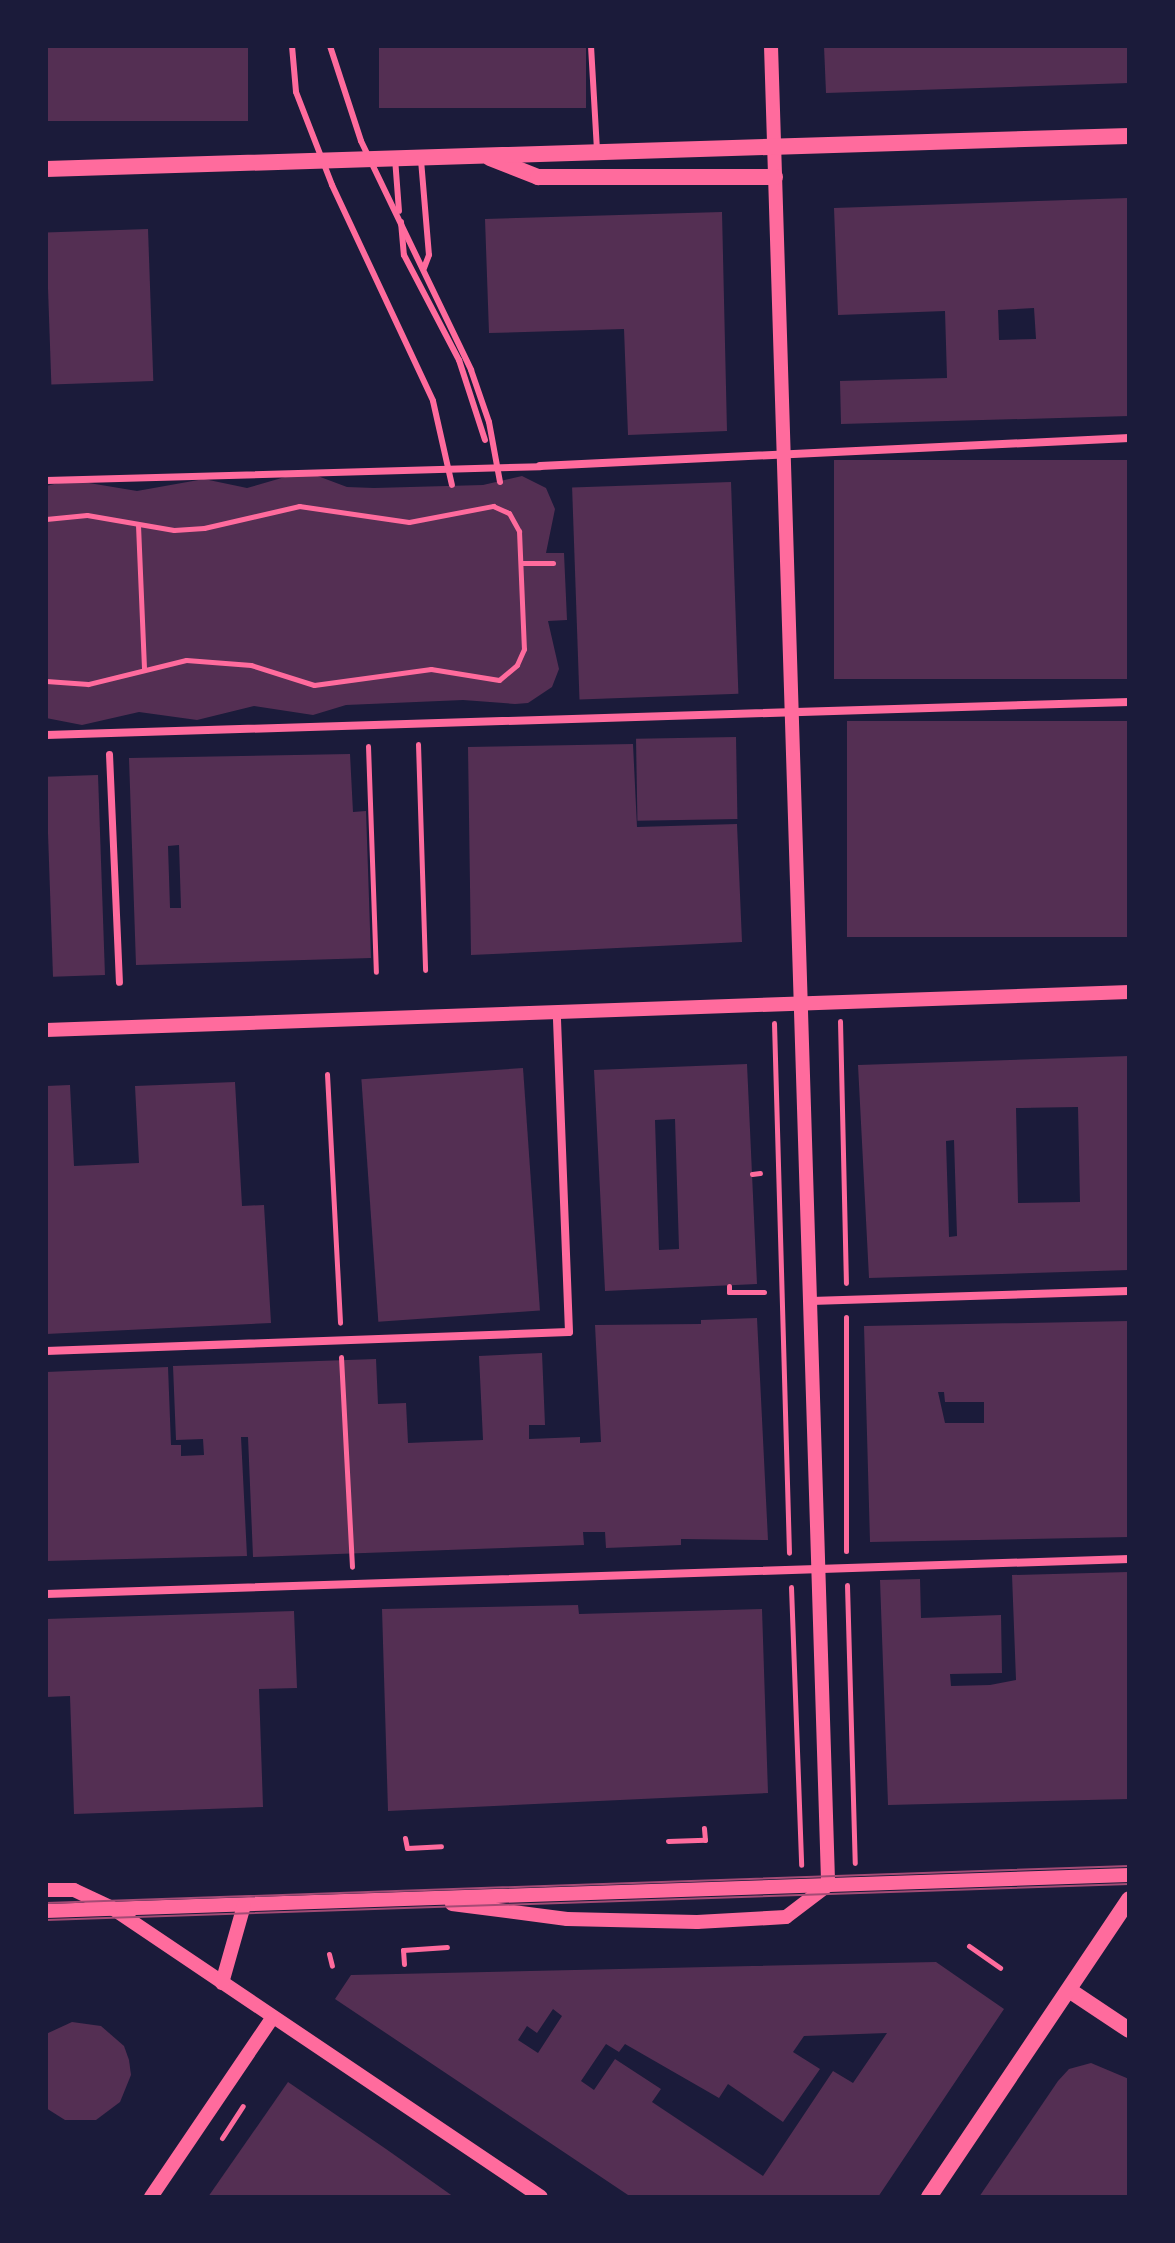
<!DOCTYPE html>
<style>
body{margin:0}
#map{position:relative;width:1175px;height:2243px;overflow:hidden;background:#1b1b3a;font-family:Signika,sans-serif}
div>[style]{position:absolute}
.building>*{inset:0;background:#542f53;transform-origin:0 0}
.path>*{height:5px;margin:-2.5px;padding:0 2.5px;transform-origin:2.5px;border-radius:2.5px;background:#ff6b9d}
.service>*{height:6px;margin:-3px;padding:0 3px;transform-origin:3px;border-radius:3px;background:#ff6b9d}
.pedestrian>*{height:7px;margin:-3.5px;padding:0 3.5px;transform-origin:3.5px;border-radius:3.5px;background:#ff6b9d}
.minor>*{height:8px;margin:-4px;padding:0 4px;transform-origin:4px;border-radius:4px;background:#ff6b9d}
.tertiary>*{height:14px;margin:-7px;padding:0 7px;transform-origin:7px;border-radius:7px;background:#ff6b9d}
.secondary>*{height:16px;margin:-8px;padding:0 8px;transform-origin:8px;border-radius:8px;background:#ff6b9d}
.tram>*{height:2px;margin:-1px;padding:0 1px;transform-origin:1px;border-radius:1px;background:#a44b75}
span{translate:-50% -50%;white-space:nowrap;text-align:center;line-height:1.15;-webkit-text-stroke:8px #1b1b3a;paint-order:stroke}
.frame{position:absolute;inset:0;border:48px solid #1b1b3a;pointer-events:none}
</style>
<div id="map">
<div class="building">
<div style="left:46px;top:46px;width:202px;height:75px"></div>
<div style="left:379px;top:46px;width:207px;height:62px"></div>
<div style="clip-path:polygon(824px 46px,1129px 46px,1129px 83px,826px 93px)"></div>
<div style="clip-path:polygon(evenodd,1128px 198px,1129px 416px,841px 424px,840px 381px,947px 378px,945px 311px,838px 315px,834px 208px,1128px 198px,1034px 308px,1036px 339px,999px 340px,998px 310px,1034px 308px)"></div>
<div style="clip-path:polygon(722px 212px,727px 431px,628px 435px,624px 329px,489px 333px,485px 219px)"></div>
<div style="left:148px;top:229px;width:152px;height:102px;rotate:88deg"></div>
<div style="left:1129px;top:460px;width:219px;height:295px;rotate:90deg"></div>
<div style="clip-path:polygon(315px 475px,347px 487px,374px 488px,483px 485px,522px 476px,546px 488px,555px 509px,546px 553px,564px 553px,567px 620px,548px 621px,559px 669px,552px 687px,528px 703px,515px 704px,463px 700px,346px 705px,313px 715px,254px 706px,197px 720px,139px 712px,82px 725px,46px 718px,46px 486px,71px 480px,137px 491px,204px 479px,247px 488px,285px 477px)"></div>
<div style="left:731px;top:482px;width:212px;height:159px;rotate:88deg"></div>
<div style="left:1129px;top:721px;width:216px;height:282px;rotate:90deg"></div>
<div style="left:736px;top:737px;width:82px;height:100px;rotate:89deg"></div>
<div style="clip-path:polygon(633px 744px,637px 827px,737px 824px,742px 942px,471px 955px,468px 747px)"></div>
<div style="clip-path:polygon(evenodd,350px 754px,353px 812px,366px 811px,371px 958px,136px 965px,129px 758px,350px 754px,179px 845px,181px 908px,170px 908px,168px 846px,179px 845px)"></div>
<div style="left:98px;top:775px;width:200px;height:52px;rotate:88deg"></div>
<div style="clip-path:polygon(evenodd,1129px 1056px,1129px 1270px,869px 1278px,858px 1065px,1129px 1056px,1078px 1107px,1080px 1202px,1018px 1203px,1016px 1108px,1078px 1107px,1129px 1056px,954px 1140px,957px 1236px,949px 1237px,946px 1141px,954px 1140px)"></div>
<div style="clip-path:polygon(evenodd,747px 1064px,757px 1284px,605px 1291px,594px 1070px,747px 1064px,675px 1119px,679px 1249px,659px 1250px,655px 1120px,675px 1119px)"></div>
<div style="left:523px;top:1068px;width:243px;height:162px;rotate:86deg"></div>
<div style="clip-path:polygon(235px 1082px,242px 1206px,264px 1205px,271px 1323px,46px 1334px,46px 1086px,70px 1085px,74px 1166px,139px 1163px,135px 1086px)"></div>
<div style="clip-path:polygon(757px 1318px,768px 1540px,681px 1539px,681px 1545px,606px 1548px,605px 1532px,583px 1532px,584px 1545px,253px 1557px,248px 1437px,241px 1437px,247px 1556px,46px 1561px,46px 1372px,168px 1367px,171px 1445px,181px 1445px,181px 1456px,204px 1455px,203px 1439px,176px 1440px,173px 1366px,376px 1359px,378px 1404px,406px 1403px,408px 1443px,431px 1442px,483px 1440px,479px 1356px,542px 1353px,545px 1425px,529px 1425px,529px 1439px,580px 1437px,580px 1443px,601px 1442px,595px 1325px,701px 1324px,701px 1320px)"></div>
<div style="clip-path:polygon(evenodd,1129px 1321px,1129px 1537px,870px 1542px,864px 1326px,1129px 1321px,938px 1392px,944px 1392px,945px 1402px,984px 1402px,984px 1423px,945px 1423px,938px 1392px)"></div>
<div style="clip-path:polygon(1129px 1572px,1129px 1799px,888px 1805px,880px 1580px,920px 1579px,921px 1618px,1001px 1615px,1002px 1673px,950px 1674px,951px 1686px,990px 1685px,1016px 1680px,1012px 1575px)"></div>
<div style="clip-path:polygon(578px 1605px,579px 1614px,762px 1609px,768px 1793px,388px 1811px,382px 1609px)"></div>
<div style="clip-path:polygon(294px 1611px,297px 1688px,259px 1689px,263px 1807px,74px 1814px,70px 1696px,46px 1697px,46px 1619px)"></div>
<div style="clip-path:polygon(evenodd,936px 1962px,1004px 2009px,878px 2197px,631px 2197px,335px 1999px,351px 1975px,936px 1962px,553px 2009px,562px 2016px,538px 2053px,518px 2040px,527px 2026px,537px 2033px,553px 2009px,936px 1962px,887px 2033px,853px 2083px,833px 2071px,763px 2176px,652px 2102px,661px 2089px,615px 2059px,594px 2090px,581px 2081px,606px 2044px,619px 2052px,625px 2044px,719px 2098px,728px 2084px,783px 2122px,820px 2069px,793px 2052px,804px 2036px,887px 2033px)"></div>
<div style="clip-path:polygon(72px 2022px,101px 2026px,124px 2046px,129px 2060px,131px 2075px,120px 2102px,96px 2120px,65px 2120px,46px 2108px,46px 2034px)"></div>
<div style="clip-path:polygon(1091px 2063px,1129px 2079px,1129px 2197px,979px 2197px,1058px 2081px,1069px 2069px)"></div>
<div style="clip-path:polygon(288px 2082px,386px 2149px,454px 2197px,208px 2197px)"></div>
</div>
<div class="path">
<div style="left:46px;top:519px;width:41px;rotate:-5.6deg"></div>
<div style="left:87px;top:515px;width:88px;rotate:9.8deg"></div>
<div style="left:174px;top:530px;width:30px;rotate:-4deg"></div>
<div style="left:204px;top:528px;width:98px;rotate:-13deg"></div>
<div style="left:299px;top:506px;width:111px;rotate:8.3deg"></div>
<div style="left:409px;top:522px;width:86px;rotate:-10.8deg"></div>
<div style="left:493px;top:506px;width:17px;rotate:24deg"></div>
<div style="left:509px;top:513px;width:21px;rotate:61deg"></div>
<div style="left:519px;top:531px;width:118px;rotate:87.6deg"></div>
<div style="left:524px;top:649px;width:17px;rotate:114deg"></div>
<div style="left:517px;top:665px;width:23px;rotate:140deg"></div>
<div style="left:499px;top:680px;width:69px;rotate:-170.8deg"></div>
<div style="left:431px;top:669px;width:118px;rotate:172.2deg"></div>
<div style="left:314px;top:685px;width:66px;rotate:-162.4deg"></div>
<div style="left:251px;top:665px;width:65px;rotate:-175.6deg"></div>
<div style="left:186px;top:660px;width:101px;rotate:166.2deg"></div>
<div style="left:88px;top:684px;width:42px;rotate:-175.9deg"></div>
<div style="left:138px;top:525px;width:144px;rotate:87.6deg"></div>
<div style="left:521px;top:563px;width:32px"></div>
<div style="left:418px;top:744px;width:226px;rotate:88.2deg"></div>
<div style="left:368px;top:746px;width:226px;rotate:88deg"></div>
<div style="left:840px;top:1021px;width:262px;rotate:88.7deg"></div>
<div style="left:774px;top:1023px;width:530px;rotate:88.38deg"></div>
<div style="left:327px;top:1074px;width:249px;rotate:87deg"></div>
<div style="left:752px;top:1174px;width:8px;rotate:-7deg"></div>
<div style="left:729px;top:1286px;width:6px;rotate:90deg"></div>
<div style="left:729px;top:1292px;width:35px"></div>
<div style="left:341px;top:1357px;width:210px;rotate:87deg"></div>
<div style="left:846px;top:1551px;width:234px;rotate:-90deg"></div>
<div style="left:847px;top:1585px;width:278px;rotate:88.4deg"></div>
<div style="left:791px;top:1587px;width:278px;rotate:87.9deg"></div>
<div style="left:405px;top:1838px;width:10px;rotate:79deg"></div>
<div style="left:407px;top:1848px;width:34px;rotate:-3deg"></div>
<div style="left:668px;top:1841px;width:37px;rotate:-2deg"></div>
<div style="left:705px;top:1840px;width:12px;rotate:-95deg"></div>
<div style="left:969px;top:1946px;width:38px;rotate:35deg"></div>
<div style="left:329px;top:1954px;width:12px;rotate:76deg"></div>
<div style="left:404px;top:1964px;width:14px;rotate:-94deg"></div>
<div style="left:403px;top:1950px;width:44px;rotate:-3.9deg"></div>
<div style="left:222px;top:2138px;width:38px;rotate:-57deg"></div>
</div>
<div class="service">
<div style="left:292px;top:46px;width:46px;rotate:85deg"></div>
<div style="left:296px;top:92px;width:100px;rotate:68.8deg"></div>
<div style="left:332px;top:185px;width:238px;rotate:64.9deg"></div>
<div style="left:433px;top:401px;width:86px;rotate:77.3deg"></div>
<div style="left:330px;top:46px;width:100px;rotate:71.9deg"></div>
<div style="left:361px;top:141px;width:254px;rotate:64.3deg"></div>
<div style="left:471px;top:370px;width:55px;rotate:70.9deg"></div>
<div style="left:489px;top:422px;width:61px;rotate:79.6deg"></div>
<div style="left:591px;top:46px;width:105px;rotate:86.7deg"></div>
<div style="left:395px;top:158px;width:53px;rotate:85.7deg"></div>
<div style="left:421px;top:160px;width:95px;rotate:85.2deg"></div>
<div style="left:429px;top:255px;width:14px;rotate:111deg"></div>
<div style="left:401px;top:222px;width:33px;rotate:85deg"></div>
<div style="left:404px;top:255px;width:119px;rotate:62.4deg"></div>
<div style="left:459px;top:360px;width:84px;rotate:72deg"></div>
</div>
<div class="pedestrian">
<div style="left:46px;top:480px;width:494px;rotate:-1.6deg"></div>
<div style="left:109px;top:754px;width:228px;rotate:87.5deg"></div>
</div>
<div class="minor">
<div style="left:540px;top:466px;width:590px;rotate:-2.72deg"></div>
<div style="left:46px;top:735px;width:1084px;rotate:-1.75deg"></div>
<div style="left:811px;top:1301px;width:318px;rotate:-1.8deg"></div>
<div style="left:46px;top:1351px;width:523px;rotate:-2.08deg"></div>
<div style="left:569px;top:1332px;width:319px;rotate:-92.2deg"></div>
<div style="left:46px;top:1594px;width:1084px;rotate:-1.85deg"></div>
</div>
<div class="tertiary">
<div style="left:771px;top:46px;width:1840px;rotate:88.22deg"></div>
<div style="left:46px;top:1030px;width:1084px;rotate:-2.01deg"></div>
<div style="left:46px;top:1890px;width:28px"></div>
<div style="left:74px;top:1890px;width:42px;rotate:25.3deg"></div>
<div style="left:112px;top:1908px;width:517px;rotate:33.97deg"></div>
<div style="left:452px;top:1904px;width:116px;rotate:7.4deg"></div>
<div style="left:567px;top:1919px;width:130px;rotate:1.3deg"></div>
<div style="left:697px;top:1922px;width:89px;rotate:-3.2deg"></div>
<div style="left:786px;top:1917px;width:53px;rotate:-37.3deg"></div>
<div style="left:46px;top:1911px;width:1084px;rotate:-1.9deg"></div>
<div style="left:222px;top:1983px;width:81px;rotate:-74.2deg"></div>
<div style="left:151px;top:2197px;width:217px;rotate:-55.9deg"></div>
</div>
<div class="secondary">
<div style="left:490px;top:158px;width:52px;rotate:21.6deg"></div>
<div style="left:538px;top:177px;width:237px"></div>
<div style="left:46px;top:169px;width:1084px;rotate:-1.75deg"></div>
<div style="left:1069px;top:1990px;width:72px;rotate:33.7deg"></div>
<div style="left:929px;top:2197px;width:359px;rotate:-56.1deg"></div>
</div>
<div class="tram">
<div style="left:46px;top:1903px;width:1084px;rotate:-1.96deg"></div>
<div style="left:46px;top:1920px;width:1084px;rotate:-1.9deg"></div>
</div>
<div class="frame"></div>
</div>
